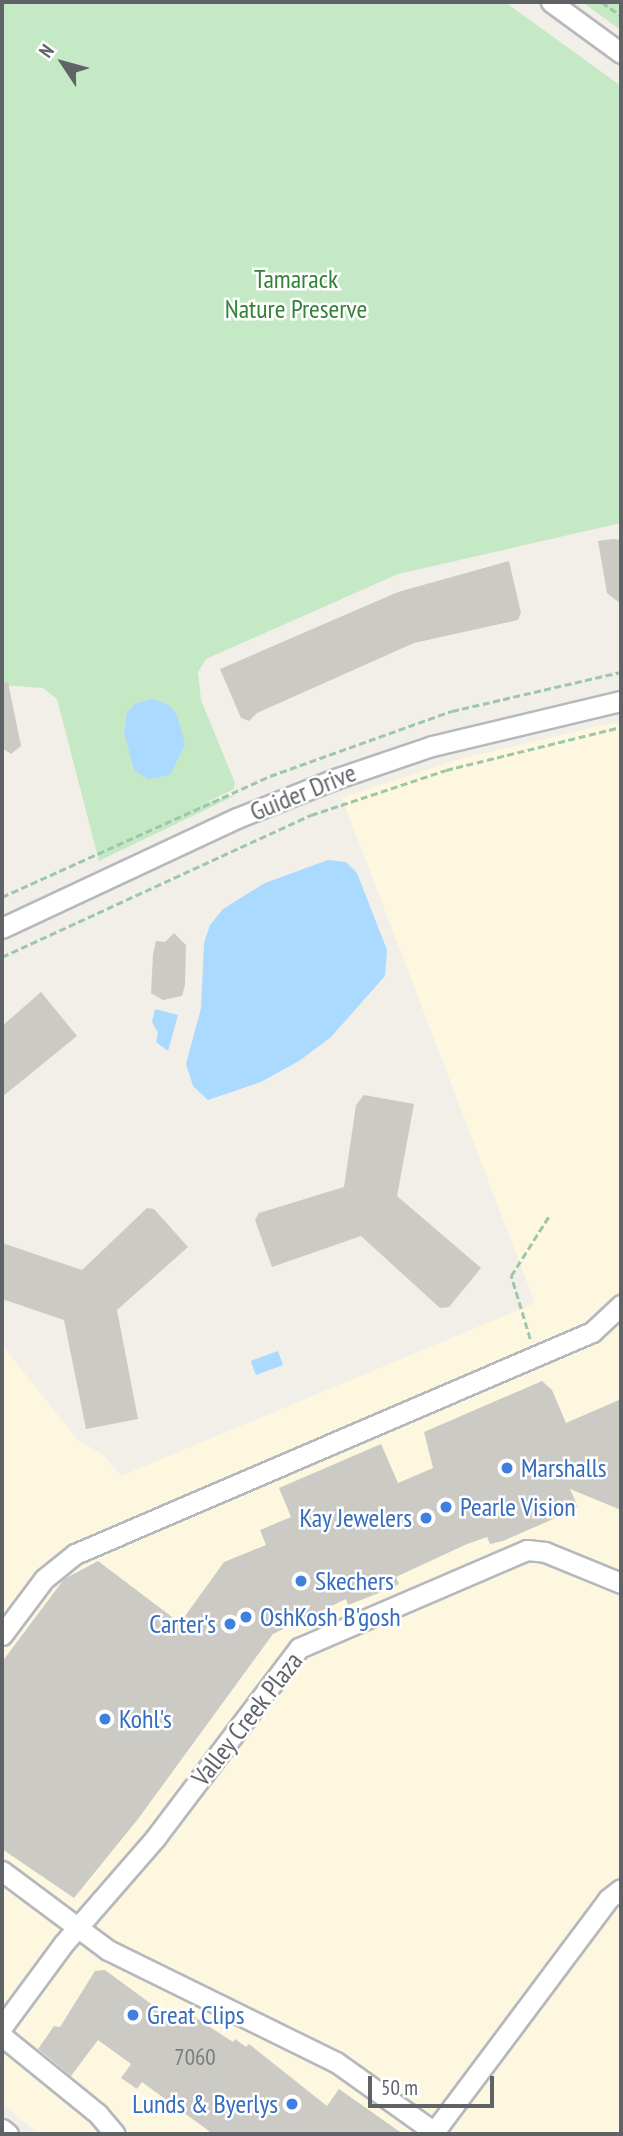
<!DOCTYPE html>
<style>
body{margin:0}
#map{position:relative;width:623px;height:2136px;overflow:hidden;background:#f1efe8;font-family:"PT Sans Narrow",sans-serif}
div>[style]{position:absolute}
.commercial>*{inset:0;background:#fef7e0}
.green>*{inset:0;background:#c5e8c5}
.water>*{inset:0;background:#aadaff;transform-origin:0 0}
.building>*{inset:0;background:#cccac5}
.path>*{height:2.5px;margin-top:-1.25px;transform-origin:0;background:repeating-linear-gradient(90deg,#9cc7a9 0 7px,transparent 0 10.5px)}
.roads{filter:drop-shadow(2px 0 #b5b8bc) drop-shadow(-2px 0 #b5b8bc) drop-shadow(0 2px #b5b8bc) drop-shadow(0 -2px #b5b8bc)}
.minor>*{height:19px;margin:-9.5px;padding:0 9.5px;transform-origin:9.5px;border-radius:9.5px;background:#fff}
.dots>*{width:19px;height:19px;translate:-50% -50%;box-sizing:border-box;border:4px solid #fff;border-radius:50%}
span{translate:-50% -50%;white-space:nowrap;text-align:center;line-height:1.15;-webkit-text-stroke:5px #fff;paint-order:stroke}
.number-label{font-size:23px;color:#7a7d7f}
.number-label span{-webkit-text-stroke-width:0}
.park-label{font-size:26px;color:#348238}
.street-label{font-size:26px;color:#5f6368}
.shop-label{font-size:26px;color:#366cbe}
.left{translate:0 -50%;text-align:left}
.right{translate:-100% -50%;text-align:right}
.frame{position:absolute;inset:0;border:4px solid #5f6368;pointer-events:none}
.north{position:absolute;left:28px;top:28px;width:70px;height:70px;-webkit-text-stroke:5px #fff;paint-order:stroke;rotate:306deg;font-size:19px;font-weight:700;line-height:28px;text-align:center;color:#5f6368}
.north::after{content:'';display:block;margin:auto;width:24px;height:32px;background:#5f6368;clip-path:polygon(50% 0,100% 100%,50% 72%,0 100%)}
.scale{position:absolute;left:368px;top:2076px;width:126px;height:32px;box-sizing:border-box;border:4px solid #5f6368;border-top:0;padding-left:9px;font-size:21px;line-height:24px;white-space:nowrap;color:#5f6368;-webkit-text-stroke:5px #fff;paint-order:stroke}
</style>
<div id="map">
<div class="commercial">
<div style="clip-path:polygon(621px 721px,621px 2134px,39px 2134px,2px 2103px,2px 1345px,77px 1439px,103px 1455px,121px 1476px,535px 1303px,342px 798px,460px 759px)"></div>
</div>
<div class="green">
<div style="clip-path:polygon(2px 2px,505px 2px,621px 86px,621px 523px,398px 574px,206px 659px,198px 672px,201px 700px,235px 783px,234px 789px,205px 803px,236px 795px,99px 861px,57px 699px,43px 688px,2px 685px)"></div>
<div style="clip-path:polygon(582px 2px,621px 2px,621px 30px,611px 23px)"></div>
</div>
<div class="water">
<div style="clip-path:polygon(154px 699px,170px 706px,177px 715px,185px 744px,170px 775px,148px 779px,134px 770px,124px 732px,127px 713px,136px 703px)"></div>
<div style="clip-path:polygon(328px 860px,346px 862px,357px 873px,387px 950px,385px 976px,331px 1037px,299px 1061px,261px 1082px,208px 1100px,193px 1086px,186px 1064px,201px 1008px,204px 943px,210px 925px,223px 909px,265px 883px)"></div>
<div style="clip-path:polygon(155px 1009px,178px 1015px,168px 1051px,156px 1042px,158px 1033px,152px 1022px)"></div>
<div style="left:278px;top:1351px;width:15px;height:29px;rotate:70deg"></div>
</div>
<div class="building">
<div style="clip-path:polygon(613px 539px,621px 540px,621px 604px,607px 593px,598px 541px)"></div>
<div style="clip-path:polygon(509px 561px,521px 613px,518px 620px,414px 643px,257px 713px,249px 721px,241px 718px,220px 669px,398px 592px)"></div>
<div style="clip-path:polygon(8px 682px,21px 746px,11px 754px,2px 748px,2px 683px)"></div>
<div style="clip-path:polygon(174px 933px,186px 945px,185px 985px,182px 996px,163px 1000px,151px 993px,153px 954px,156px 941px,165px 942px)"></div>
<div style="clip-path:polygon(41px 992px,77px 1036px,2px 1097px,2px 1026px)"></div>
<div style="clip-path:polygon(364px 1095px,414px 1104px,397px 1196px,481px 1268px,449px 1307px,440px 1308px,361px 1236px,272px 1267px,255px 1220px,259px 1213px,344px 1187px,356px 1105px)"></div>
<div style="clip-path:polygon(147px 1208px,154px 1209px,188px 1247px,117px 1310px,138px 1419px,86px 1429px,64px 1320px,2px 1299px,2px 1243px,82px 1270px)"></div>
<div style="clip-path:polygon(542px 1381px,552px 1390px,566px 1423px,621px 1399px,621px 1510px,570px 1489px,578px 1507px,567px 1513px,503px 1541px,490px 1544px,487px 1537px,467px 1544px,396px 1577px,399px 1584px,392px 1588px,348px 1605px,346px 1599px,273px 1634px,138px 1819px,74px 1898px,2px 1849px,2px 1662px,64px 1579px,98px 1561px,180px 1623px,224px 1562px,266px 1545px,260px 1530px,291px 1517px,279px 1488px,381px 1444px,398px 1483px,433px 1468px,424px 1432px)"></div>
<div style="clip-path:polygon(105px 1970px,173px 2020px,193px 2016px,233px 2042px,235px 2039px,246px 2047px,249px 2044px,327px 2106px,339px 2089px,403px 2134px,213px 2134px,142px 2082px,137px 2089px,121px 2078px,131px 2064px,98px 2040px,71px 2076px,38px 2049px,54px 2026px,60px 2027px,95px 1971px)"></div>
</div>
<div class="path">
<div style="left:602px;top:2px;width:24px;rotate:36deg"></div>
<div style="left:2px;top:897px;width:294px;rotate:-24.3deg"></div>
<div style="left:270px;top:776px;width:193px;rotate:-19.7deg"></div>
<div style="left:452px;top:711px;width:173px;rotate:-13deg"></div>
<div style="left:2px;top:957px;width:340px;rotate:-24.7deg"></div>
<div style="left:311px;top:815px;width:142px;rotate:-18.4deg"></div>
<div style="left:446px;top:770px;width:180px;rotate:-13.8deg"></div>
<div style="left:530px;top:1339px;width:66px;rotate:-106.8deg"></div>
<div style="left:511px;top:1276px;width:71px;rotate:-57.7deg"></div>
</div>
<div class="roads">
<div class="minor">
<div style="left:551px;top:2px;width:87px;rotate:36.1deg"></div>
<div style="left:2px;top:928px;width:259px;rotate:-25.1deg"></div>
<div style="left:237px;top:818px;width:105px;rotate:-21.7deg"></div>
<div style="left:335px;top:779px;width:102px;rotate:-18.8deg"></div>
<div style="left:432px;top:746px;width:194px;rotate:-13.4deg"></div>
<div style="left:2px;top:1635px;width:70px;rotate:-53.1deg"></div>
<div style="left:44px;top:1579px;width:40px;rotate:-39deg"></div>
<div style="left:75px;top:1554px;width:563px;rotate:-23.24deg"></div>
<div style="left:592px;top:1332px;width:40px;rotate:-43deg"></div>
<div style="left:2px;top:1871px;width:132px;rotate:36.7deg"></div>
<div style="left:108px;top:1950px;width:254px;rotate:26.2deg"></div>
<div style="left:336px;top:2062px;width:124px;rotate:35.5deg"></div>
<div style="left:2px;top:2027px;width:104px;rotate:-53.6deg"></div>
<div style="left:64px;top:1943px;width:140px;rotate:-49deg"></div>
<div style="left:156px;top:1837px;width:237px;rotate:-52.9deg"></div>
<div style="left:299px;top:1648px;width:248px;rotate:-23.3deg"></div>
<div style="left:527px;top:1550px;width:18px;rotate:6deg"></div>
<div style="left:545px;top:1552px;width:82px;rotate:22.2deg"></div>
<div style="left:2px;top:2036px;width:124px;rotate:39.1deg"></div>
<div style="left:98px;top:2114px;width:26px;rotate:50deg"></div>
<div style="left:2px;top:2129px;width:8px;rotate:40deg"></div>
<div style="left:434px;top:2132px;width:291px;rotate:-53.2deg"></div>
<div style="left:608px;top:1899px;width:16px;rotate:-38deg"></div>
</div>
</div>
<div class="dots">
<div style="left:507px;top:1468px;background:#3f7fe0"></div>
<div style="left:446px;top:1507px;background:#3f7fe0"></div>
<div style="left:426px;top:1518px;background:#3f7fe0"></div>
<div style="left:301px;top:1581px;background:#3f7fe0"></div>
<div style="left:246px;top:1617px;background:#3f7fe0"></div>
<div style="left:230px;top:1624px;background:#3f7fe0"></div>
<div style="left:105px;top:1719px;background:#3f7fe0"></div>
<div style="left:133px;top:2015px;background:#3f7fe0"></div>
<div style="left:292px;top:2104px;background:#3f7fe0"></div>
</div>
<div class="number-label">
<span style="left:195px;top:2057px">7060</span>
</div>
<div class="park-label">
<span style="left:296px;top:294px">Tamarack<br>Nature Preserve</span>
</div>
<div class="street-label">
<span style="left:303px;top:792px;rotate:-22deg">Guider Drive</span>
<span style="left:247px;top:1719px;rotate:-52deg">Valley Creek Plaza</span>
</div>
<div class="shop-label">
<span class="left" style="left:521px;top:1468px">Marshalls</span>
<span class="left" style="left:460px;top:1507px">Pearle Vision</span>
<span class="right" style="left:412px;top:1518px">Kay Jewelers</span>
<span class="left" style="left:315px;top:1581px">Skechers</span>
<span class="left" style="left:260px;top:1617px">OshKosh B'gosh</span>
<span class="right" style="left:216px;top:1624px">Carter's</span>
<span class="left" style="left:119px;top:1719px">Kohl's</span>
<span class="left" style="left:147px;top:2015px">Great Clips</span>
<span class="right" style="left:278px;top:2104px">Lunds &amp; Byerlys</span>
</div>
<div class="frame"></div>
<div class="north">N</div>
<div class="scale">50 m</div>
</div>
